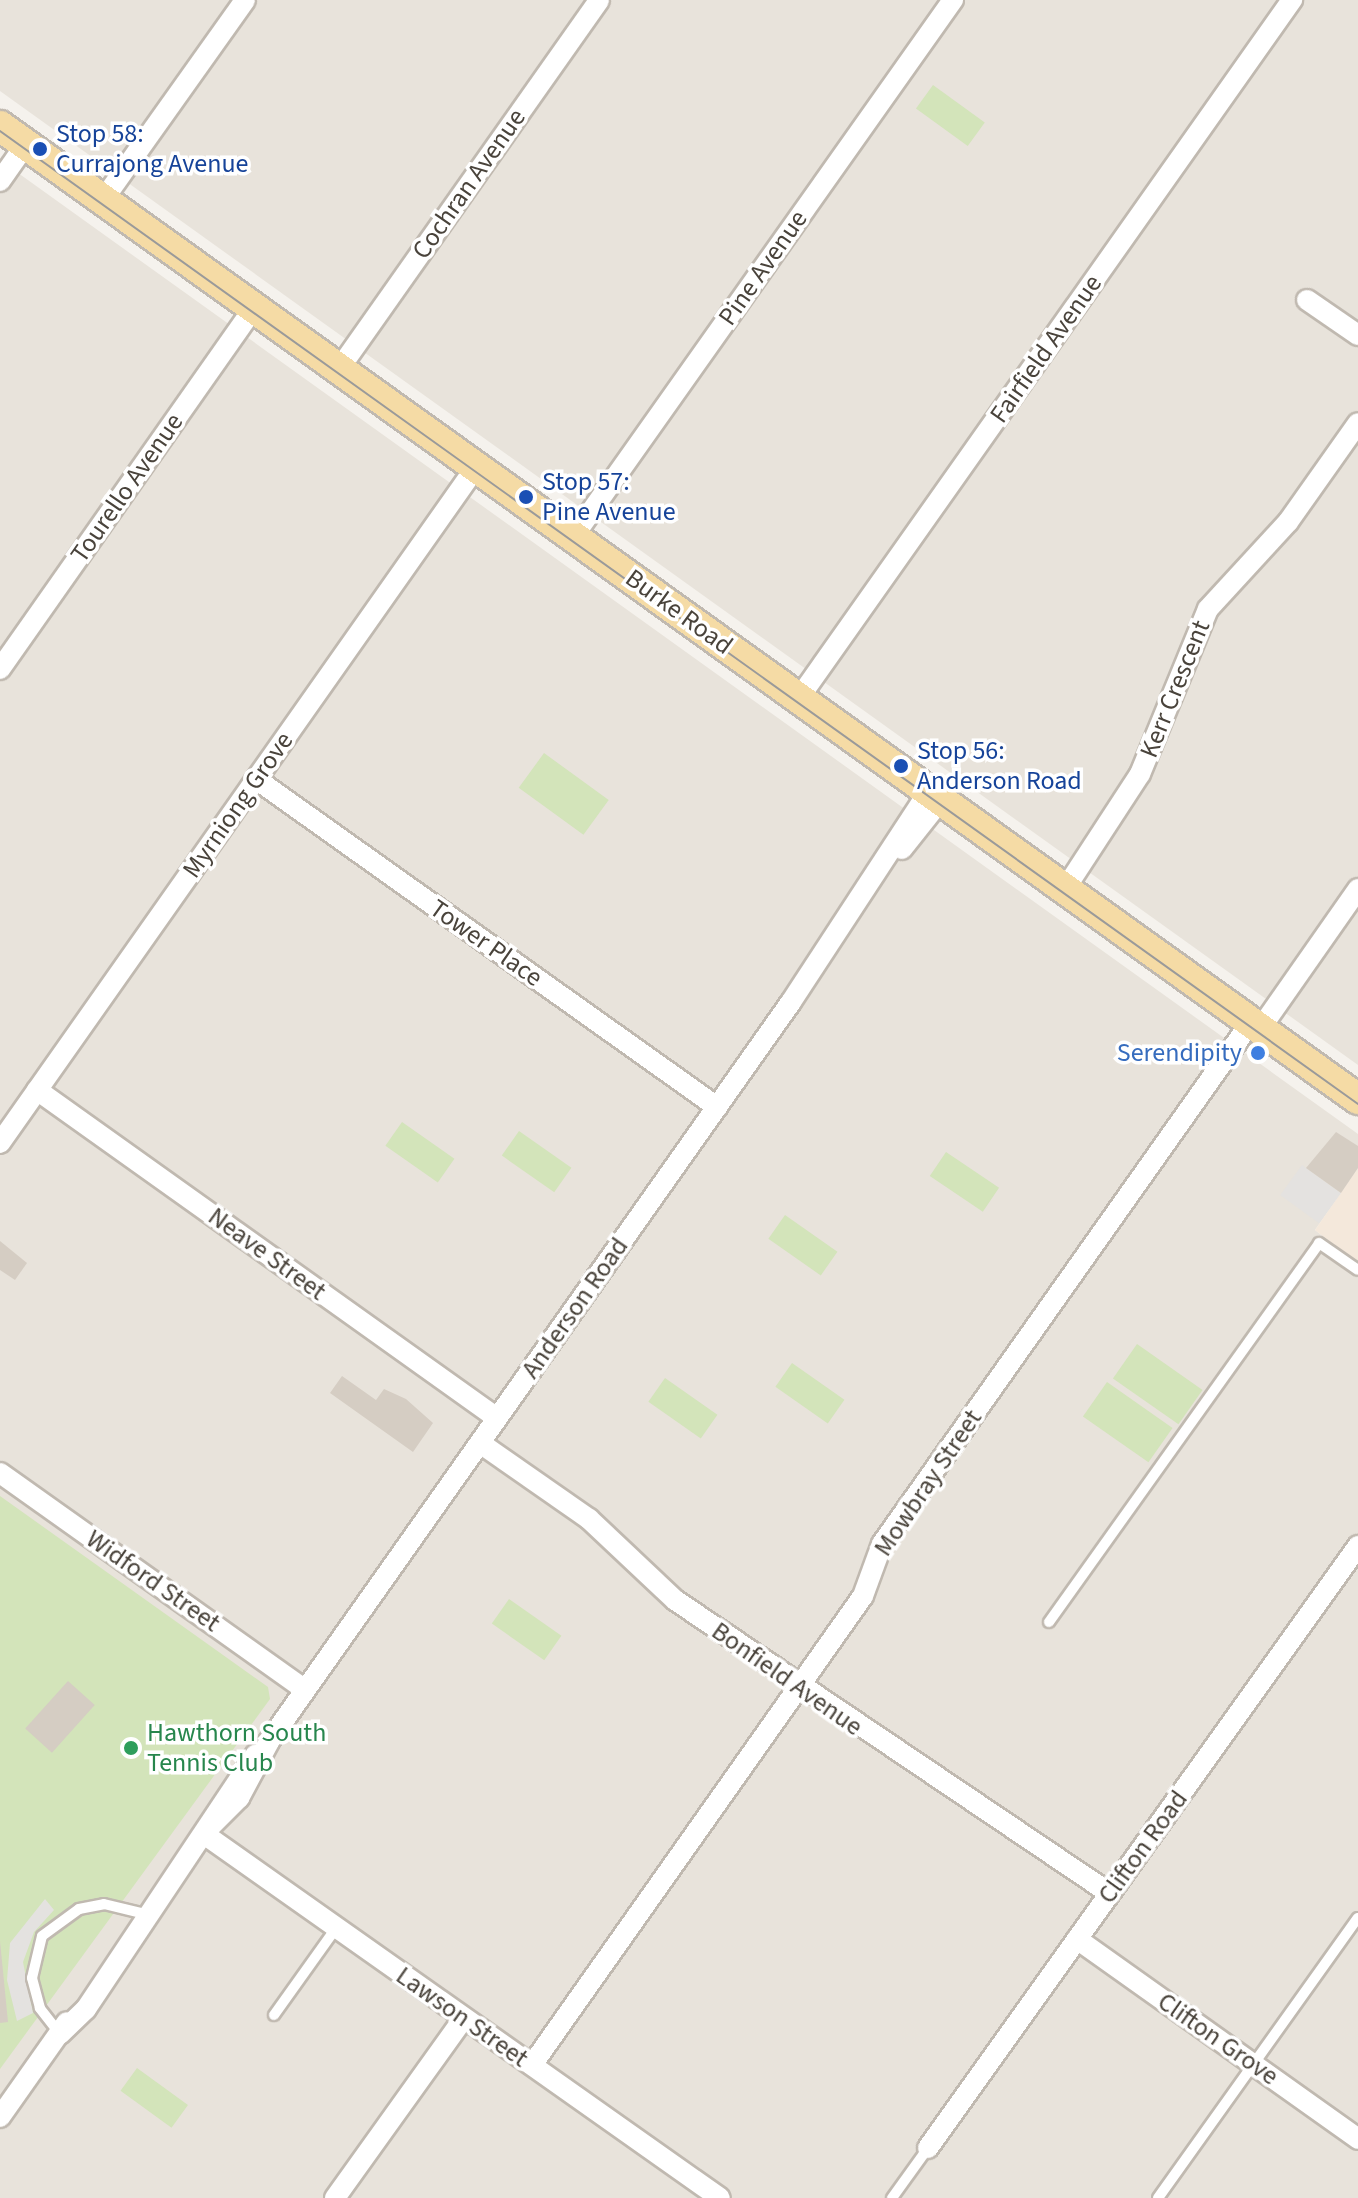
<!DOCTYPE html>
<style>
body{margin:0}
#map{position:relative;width:1358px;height:2198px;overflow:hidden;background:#f5f2ed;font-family:"Source Sans 3",sans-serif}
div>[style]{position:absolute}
.residential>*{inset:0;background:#e8e3db}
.commercial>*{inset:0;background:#f4e8db}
.green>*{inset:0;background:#d3e4ba;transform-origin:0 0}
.parking>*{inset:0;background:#e4e2e0;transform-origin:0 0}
.building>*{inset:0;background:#d5cdc3;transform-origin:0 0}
.roads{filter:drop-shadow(2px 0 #c0b9b0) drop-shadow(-2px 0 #c0b9b0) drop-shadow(0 2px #c0b9b0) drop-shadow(0 -2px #c0b9b0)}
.lane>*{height:10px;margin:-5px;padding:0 5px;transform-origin:5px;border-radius:5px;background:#fff}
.street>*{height:20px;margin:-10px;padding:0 10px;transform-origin:10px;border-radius:10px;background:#fff}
.primary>*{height:30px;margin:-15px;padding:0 15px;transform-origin:15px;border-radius:15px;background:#f5dba5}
.tram>*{height:2px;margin:-1px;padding:0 1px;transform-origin:1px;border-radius:1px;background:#9a9a9a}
.dots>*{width:22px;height:22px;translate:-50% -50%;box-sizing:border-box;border:4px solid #fff;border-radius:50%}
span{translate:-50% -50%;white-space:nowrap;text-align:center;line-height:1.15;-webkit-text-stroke:7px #fff;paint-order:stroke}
.transit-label{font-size:26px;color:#164399}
.left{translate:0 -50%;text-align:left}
.street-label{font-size:26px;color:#49433b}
.shop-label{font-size:26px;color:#366cbe}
.right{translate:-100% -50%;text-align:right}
.leisure-label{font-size:26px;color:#27864d}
</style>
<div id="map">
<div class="residential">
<div style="clip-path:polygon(0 0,1358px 0,1358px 1065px,0 91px)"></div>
<div style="clip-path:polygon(0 160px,1358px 1134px,1358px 1168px,1315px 1230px,1358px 1264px,1358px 2198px,0 2198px)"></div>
</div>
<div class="commercial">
<div style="clip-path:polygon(1358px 1168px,1358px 1264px,1315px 1230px)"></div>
</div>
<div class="green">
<div style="left:933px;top:85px;width:64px;height:29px;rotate:36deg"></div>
<div style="left:544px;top:753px;width:80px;height:43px;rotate:36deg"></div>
<div style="left:402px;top:1122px;width:64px;height:29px;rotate:35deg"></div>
<div style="left:519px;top:1131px;width:64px;height:30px;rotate:35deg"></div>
<div style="left:946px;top:1152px;width:64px;height:29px;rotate:34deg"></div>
<div style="left:785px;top:1215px;width:64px;height:29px;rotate:35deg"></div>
<div style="left:1137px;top:1344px;width:80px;height:42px;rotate:35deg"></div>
<div style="left:792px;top:1363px;width:64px;height:29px;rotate:35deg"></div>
<div style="left:665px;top:1378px;width:64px;height:29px;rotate:35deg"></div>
<div style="left:1107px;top:1382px;width:80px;height:42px;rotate:35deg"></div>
<div style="clip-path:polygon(0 1496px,268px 1687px,270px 1699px,0 2069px)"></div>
<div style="left:509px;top:1599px;width:64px;height:30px;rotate:35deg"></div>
<div style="left:137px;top:2068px;width:63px;height:28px;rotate:36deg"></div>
</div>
<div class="parking">
<div style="left:1302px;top:1165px;width:48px;height:37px;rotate:36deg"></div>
<div style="clip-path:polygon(45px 1899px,54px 1910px,34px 1932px,23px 1962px,33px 2013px,17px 2021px,7px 1980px,10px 1943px)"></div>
</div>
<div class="building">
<div style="clip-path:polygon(1336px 1132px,1358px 1146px,1358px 1168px,1341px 1193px,1306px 1168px)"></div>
<div style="clip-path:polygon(0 1241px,27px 1263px,15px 1280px,0 1270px)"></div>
<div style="clip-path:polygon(342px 1376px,376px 1400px,384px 1389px,406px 1399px,433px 1423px,413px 1452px,330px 1393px)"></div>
<div style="left:68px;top:1681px;width:36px;height:64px;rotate:42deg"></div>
<div style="clip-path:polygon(0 1941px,8px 2022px,0 2023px)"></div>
</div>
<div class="roads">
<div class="lane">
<div style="left:1049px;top:1622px;width:465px;rotate:-54.5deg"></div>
<div style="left:1319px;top:1243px;width:47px;rotate:34.7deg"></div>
<div style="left:274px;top:2015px;width:107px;rotate:-54.5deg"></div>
<div style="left:60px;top:2034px;width:33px;rotate:-128deg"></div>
<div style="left:40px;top:2008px;width:31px;rotate:-105deg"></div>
<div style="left:32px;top:1978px;width:43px;rotate:-76.6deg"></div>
<div style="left:42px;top:1936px;width:46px;rotate:-36.1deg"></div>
<div style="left:79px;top:1909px;width:25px;rotate:-11deg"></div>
<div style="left:104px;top:1904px;width:42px;rotate:13.7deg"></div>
<div style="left:892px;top:2198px;width:62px;rotate:-54.2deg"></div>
<div style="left:1158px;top:2198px;width:344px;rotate:-54.5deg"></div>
</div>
<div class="street">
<div style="left:0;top:181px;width:45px;rotate:-54.9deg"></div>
<div style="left:103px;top:200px;width:245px;rotate:-54.6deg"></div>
<div style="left:1307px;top:300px;width:62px;rotate:34.5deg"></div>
<div style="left:339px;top:369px;width:451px;rotate:-54.8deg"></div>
<div style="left:573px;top:537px;width:658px;rotate:-54.72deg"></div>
<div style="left:0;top:669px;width:441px;rotate:-54.9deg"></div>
<div style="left:799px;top:698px;width:855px;rotate:-54.77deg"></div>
<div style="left:256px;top:779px;width:566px;rotate:35.43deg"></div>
<div style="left:902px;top:849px;width:63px;rotate:-51.5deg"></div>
<div style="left:1065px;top:889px;width:137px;rotate:-56.9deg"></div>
<div style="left:1140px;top:774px;width:178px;rotate:-67.6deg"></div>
<div style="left:1208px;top:609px;width:118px;rotate:-47.4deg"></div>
<div style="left:1288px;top:522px;width:121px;rotate:-54.7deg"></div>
<div style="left:1260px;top:1029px;width:171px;rotate:-55deg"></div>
<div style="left:37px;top:1090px;width:565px;rotate:35.49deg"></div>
<div style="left:0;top:1143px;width:827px;rotate:-54.85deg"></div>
<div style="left:480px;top:1443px;width:133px;rotate:34.9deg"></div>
<div style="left:589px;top:1519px;width:118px;rotate:43.3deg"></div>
<div style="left:675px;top:1600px;width:524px;rotate:34.02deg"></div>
<div style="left:0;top:1473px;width:374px;rotate:35.4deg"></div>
<div style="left:206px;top:1831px;width:47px;rotate:-45deg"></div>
<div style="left:239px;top:1798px;width:66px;rotate:-61.9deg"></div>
<div style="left:270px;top:1740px;width:903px;rotate:-54.78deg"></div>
<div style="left:791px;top:1002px;width:252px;rotate:-56.8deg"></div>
<div style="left:204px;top:1834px;width:631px;rotate:35.2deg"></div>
<div style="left:1077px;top:1939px;width:345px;rotate:35.4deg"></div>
<div style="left:60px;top:2034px;width:36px;rotate:-44deg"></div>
<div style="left:86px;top:2009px;width:306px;rotate:-56.3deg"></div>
<div style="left:532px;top:2065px;width:574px;rotate:-54.79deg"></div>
<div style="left:863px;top:1596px;width:55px;rotate:-69.9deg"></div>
<div style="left:882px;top:1544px;width:639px;rotate:-54.74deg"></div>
<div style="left:0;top:2117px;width:116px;rotate:-54.8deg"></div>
<div style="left:928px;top:2148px;width:740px;rotate:-54.46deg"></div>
<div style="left:335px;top:2198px;width:221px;rotate:-54.4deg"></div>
</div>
<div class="primary">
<div style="left:0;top:126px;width:1671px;rotate:35.62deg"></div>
</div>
</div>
<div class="tram">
<div style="left:0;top:131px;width:1671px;rotate:35.62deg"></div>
</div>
<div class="dots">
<div style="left:40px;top:149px;background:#1a4fb4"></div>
<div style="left:526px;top:497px;background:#1a4fb4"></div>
<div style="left:901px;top:766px;background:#1a4fb4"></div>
<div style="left:1258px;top:1053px;background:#3f7fe0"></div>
<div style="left:131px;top:1748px;background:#2e9e5b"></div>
</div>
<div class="transit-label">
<span class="left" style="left:56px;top:149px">Stop 58:<br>Currajong Avenue</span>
<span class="left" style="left:542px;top:497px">Stop 57:<br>Pine Avenue</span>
<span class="left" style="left:917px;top:766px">Stop 56:<br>Anderson Road</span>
</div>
<div class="street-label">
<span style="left:469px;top:184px;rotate:-55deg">Cochran Avenue</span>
<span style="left:763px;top:268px;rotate:-55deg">Pine Avenue</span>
<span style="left:1046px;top:349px;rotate:-55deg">Fairfield Avenue</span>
<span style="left:127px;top:488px;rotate:-55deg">Tourello Avenue</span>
<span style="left:679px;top:612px;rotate:36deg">Burke Road</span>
<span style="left:1175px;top:689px;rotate:-68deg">Kerr Crescent</span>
<span style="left:238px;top:805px;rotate:-55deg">Myrniong Grove</span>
<span style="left:486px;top:943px;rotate:35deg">Tower Place</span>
<span style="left:267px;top:1254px;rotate:36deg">Neave Street</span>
<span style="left:575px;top:1308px;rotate:-55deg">Anderson Road</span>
<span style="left:928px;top:1483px;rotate:-56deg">Mowbray Street</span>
<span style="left:153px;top:1581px;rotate:35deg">Widford Street</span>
<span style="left:787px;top:1679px;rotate:35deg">Bonfield Avenue</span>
<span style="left:1143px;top:1847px;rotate:-54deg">Clifton Road</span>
<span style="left:462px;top:2017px;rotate:35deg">Lawson Street</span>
<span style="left:1218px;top:2039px;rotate:35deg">Clifton Grove</span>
</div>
<div class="shop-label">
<span class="right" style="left:1242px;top:1053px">Serendipity</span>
</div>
<div class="leisure-label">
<span class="left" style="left:147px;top:1748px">Hawthorn South<br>Tennis Club</span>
</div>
</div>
